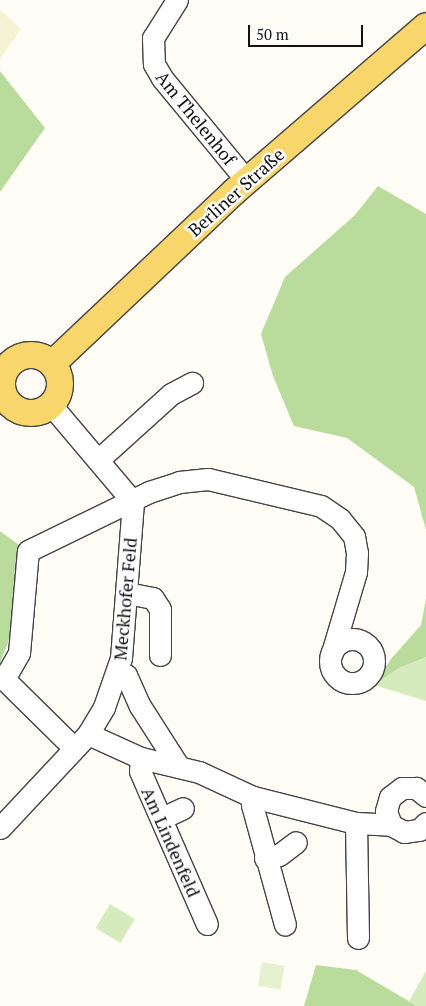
<!DOCTYPE html>
<meta charset="utf-8">
<style>
body{margin:0}
#map{position:relative;width:426px;height:1006px;overflow:hidden;background:#fffdf5;font-family:"PT Serif",serif}
div>[style]{position:absolute}
.farmland>*{inset:0;background:#f6f3d4}
.green>*{inset:0;background:#d5ebbd;transform-origin:0 0}
.forest>*{inset:0;background:#b9dc9c}
.pitch>*{inset:0;background:#e6f2cf;transform-origin:0 0}
.roads{filter:drop-shadow(1px 0 #444) drop-shadow(-1px 0 #444) drop-shadow(0 1px #444) drop-shadow(0 -1px #444)}
.minor>*{height:21px;margin:-10.5px;padding:0 10.5px;transform-origin:10.5px;border-radius:10.5px;background:#fff}
.minor>.ring{margin:-10.5px;padding:0;box-sizing:content-box;background:none;border:21px solid #fff;border-radius:50%}
.major>*{height:26px;margin:-13px;padding:0 13px;transform-origin:13px;border-radius:13px;background:#f9d66b}
.major>.ring{margin:-13px;padding:0;box-sizing:content-box;background:none;border:26px solid #f9d66b;border-radius:50%}
span{translate:-50% -50%;white-space:nowrap;text-align:center;line-height:1.15;-webkit-text-stroke:5px #fff;paint-order:stroke}
.street-label{font-size:18px;color:#111}
.scale{position:absolute;left:248px;top:25px;width:115px;height:22px;box-sizing:border-box;border:2px solid #111;border-top:0;padding-left:6px;font-size:15px;line-height:18px;white-space:nowrap;color:#111;-webkit-text-stroke:4px #fff;paint-order:stroke}
</style>
<div id="map">
<div class="farmland">
<div style="clip-path:polygon(0 10px,21px 29px,0 59px)"></div>
</div>
<div class="green">
<div style="clip-path:polygon(426px 657px,426px 701px,374px 685px,399px 668px)"></div>
<div style="left:110px;top:904px;width:29px;height:28px;rotate:31deg"></div>
<div style="clip-path:polygon(426px 971px,426px 1006px,417px 1006px,409px 1001px)"></div>
</div>
<div class="forest">
<div style="clip-path:polygon(0 71px,45px 128px,0 192px)"></div>
<div style="clip-path:polygon(378px 186px,426px 214px,426px 530px,414px 487px,347px 438px,294px 426px,273px 376px,261px 334px,285px 277px,355px 215px)"></div>
<div style="clip-path:polygon(0 531px,19px 545px,18px 617px,0 663px)"></div>
<div style="clip-path:polygon(426px 599px,426px 657px,399px 668px,374px 685px,391px 659px,421px 625px)"></div>
<div style="clip-path:polygon(316px 965px,356px 970px,417px 1006px,304px 1006px)"></div>
</div>
<div class="pitch">
<div style="left:262px;top:962px;width:23px;height:24px;rotate:10deg"></div>
</div>
<div class="roads">
<div class="minor">
<div style="left:177px;top:0;width:45px;rotate:122.3deg"></div>
<div style="left:153px;top:38px;width:26px;rotate:88deg"></div>
<div style="left:154px;top:64px;width:16px;rotate:60deg"></div>
<div style="left:162px;top:78px;width:134px;rotate:50.5deg"></div>
<div style="left:98px;top:460px;width:98px;rotate:-42.1deg"></div>
<div style="left:171px;top:394px;width:24px;rotate:-28deg"></div>
<div style="left:127px;top:593px;width:26px;rotate:11deg"></div>
<div style="left:153px;top:598px;width:13px;rotate:58deg"></div>
<div style="left:160px;top:609px;width:46px;rotate:90deg"></div>
<div class="ring" style="left:330px;top:639px;width:23px;height:23px"></div>
<div style="left:118px;top:671px;width:9px;rotate:27deg"></div>
<div style="left:126px;top:675px;width:34px;rotate:66deg"></div>
<div style="left:140px;top:706px;width:72px;rotate:57.4deg"></div>
<div style="left:88px;top:734px;width:58px;rotate:24.4deg"></div>
<div style="left:141px;top:758px;width:60px;rotate:13.6deg"></div>
<div style="left:199px;top:772px;width:60px;rotate:24.8deg"></div>
<div style="left:253px;top:797px;width:106px;rotate:14.2deg"></div>
<div style="left:356px;top:823px;width:35px;rotate:3deg"></div>
<div style="left:74px;top:748px;width:98px;rotate:-135.4deg"></div>
<div style="left:4px;top:679px;width:30px;rotate:-60deg"></div>
<div style="left:19px;top:653px;width:102px;rotate:-85deg"></div>
<div style="left:28px;top:551px;width:135px;rotate:-26deg"></div>
<div style="left:149px;top:492px;width:32px;rotate:-18deg"></div>
<div style="left:179px;top:482px;width:29px;rotate:-6deg"></div>
<div style="left:208px;top:479px;width:116px;rotate:13.4deg"></div>
<div style="left:321px;top:506px;width:23px;rotate:34deg"></div>
<div style="left:340px;top:519px;width:22px;rotate:51deg"></div>
<div style="left:354px;top:536px;width:17px;rotate:80deg"></div>
<div style="left:357px;top:553px;width:19px;rotate:93deg"></div>
<div style="left:356px;top:572px;width:84px;rotate:106.5deg"></div>
<div style="left:141px;top:758px;width:13px;rotate:94deg"></div>
<div style="left:140px;top:771px;width:167px;rotate:66.4deg"></div>
<div style="left:426px;top:796px;width:13px;rotate:-141deg"></div>
<div style="left:416px;top:788px;width:14px;rotate:180deg"></div>
<div style="left:402px;top:788px;width:15px;rotate:143deg"></div>
<div style="left:390px;top:797px;width:15px;rotate:106deg"></div>
<div style="left:386px;top:811px;width:15px;rotate:70deg"></div>
<div style="left:391px;top:825px;width:15px;rotate:28deg"></div>
<div style="left:404px;top:832px;width:15px;rotate:-8deg"></div>
<div style="left:419px;top:830px;width:10px;rotate:-45deg"></div>
<div style="left:253px;top:797px;width:8px;rotate:97deg"></div>
<div style="left:252px;top:805px;width:124px;rotate:74.6deg"></div>
<div style="left:162px;top:818px;width:23px;rotate:-25deg"></div>
<div style="left:356px;top:823px;width:115px;rotate:89deg"></div>
<div style="left:0;top:828px;width:129px;rotate:-46.9deg"></div>
<div style="left:88px;top:734px;width:31px;rotate:-59deg"></div>
<div style="left:104px;top:707px;width:52px;rotate:-70.9deg"></div>
<div style="left:121px;top:658px;width:156px;rotate:-85.6deg"></div>
<div style="left:133px;top:502px;width:127px;rotate:-130.2deg"></div>
<div style="left:265px;top:858px;width:14px;rotate:-12deg"></div>
<div style="left:279px;top:855px;width:21px;rotate:-37deg"></div>
</div>
<div class="major">
<div class="ring" style="left:2px;top:355px;width:32px;height:32px"></div>
<div style="left:52px;top:364px;width:252px;rotate:-43.4deg"></div>
<div style="left:235px;top:191px;width:252px;rotate:-40.8deg"></div>
</div>
</div>
<div class="street-label">
<span style="left:196px;top:118px;rotate:51deg">Am Thelenhof</span>
<span style="left:236px;top:192px;rotate:-42deg">Berliner Straße</span>
<span style="left:125px;top:599px;rotate:-85deg">Meckhofer Feld</span>
<span style="left:171px;top:842px;rotate:66deg">Am Lindenfeld</span>
</div>
<div class="scale">50 m</div>
</div>
